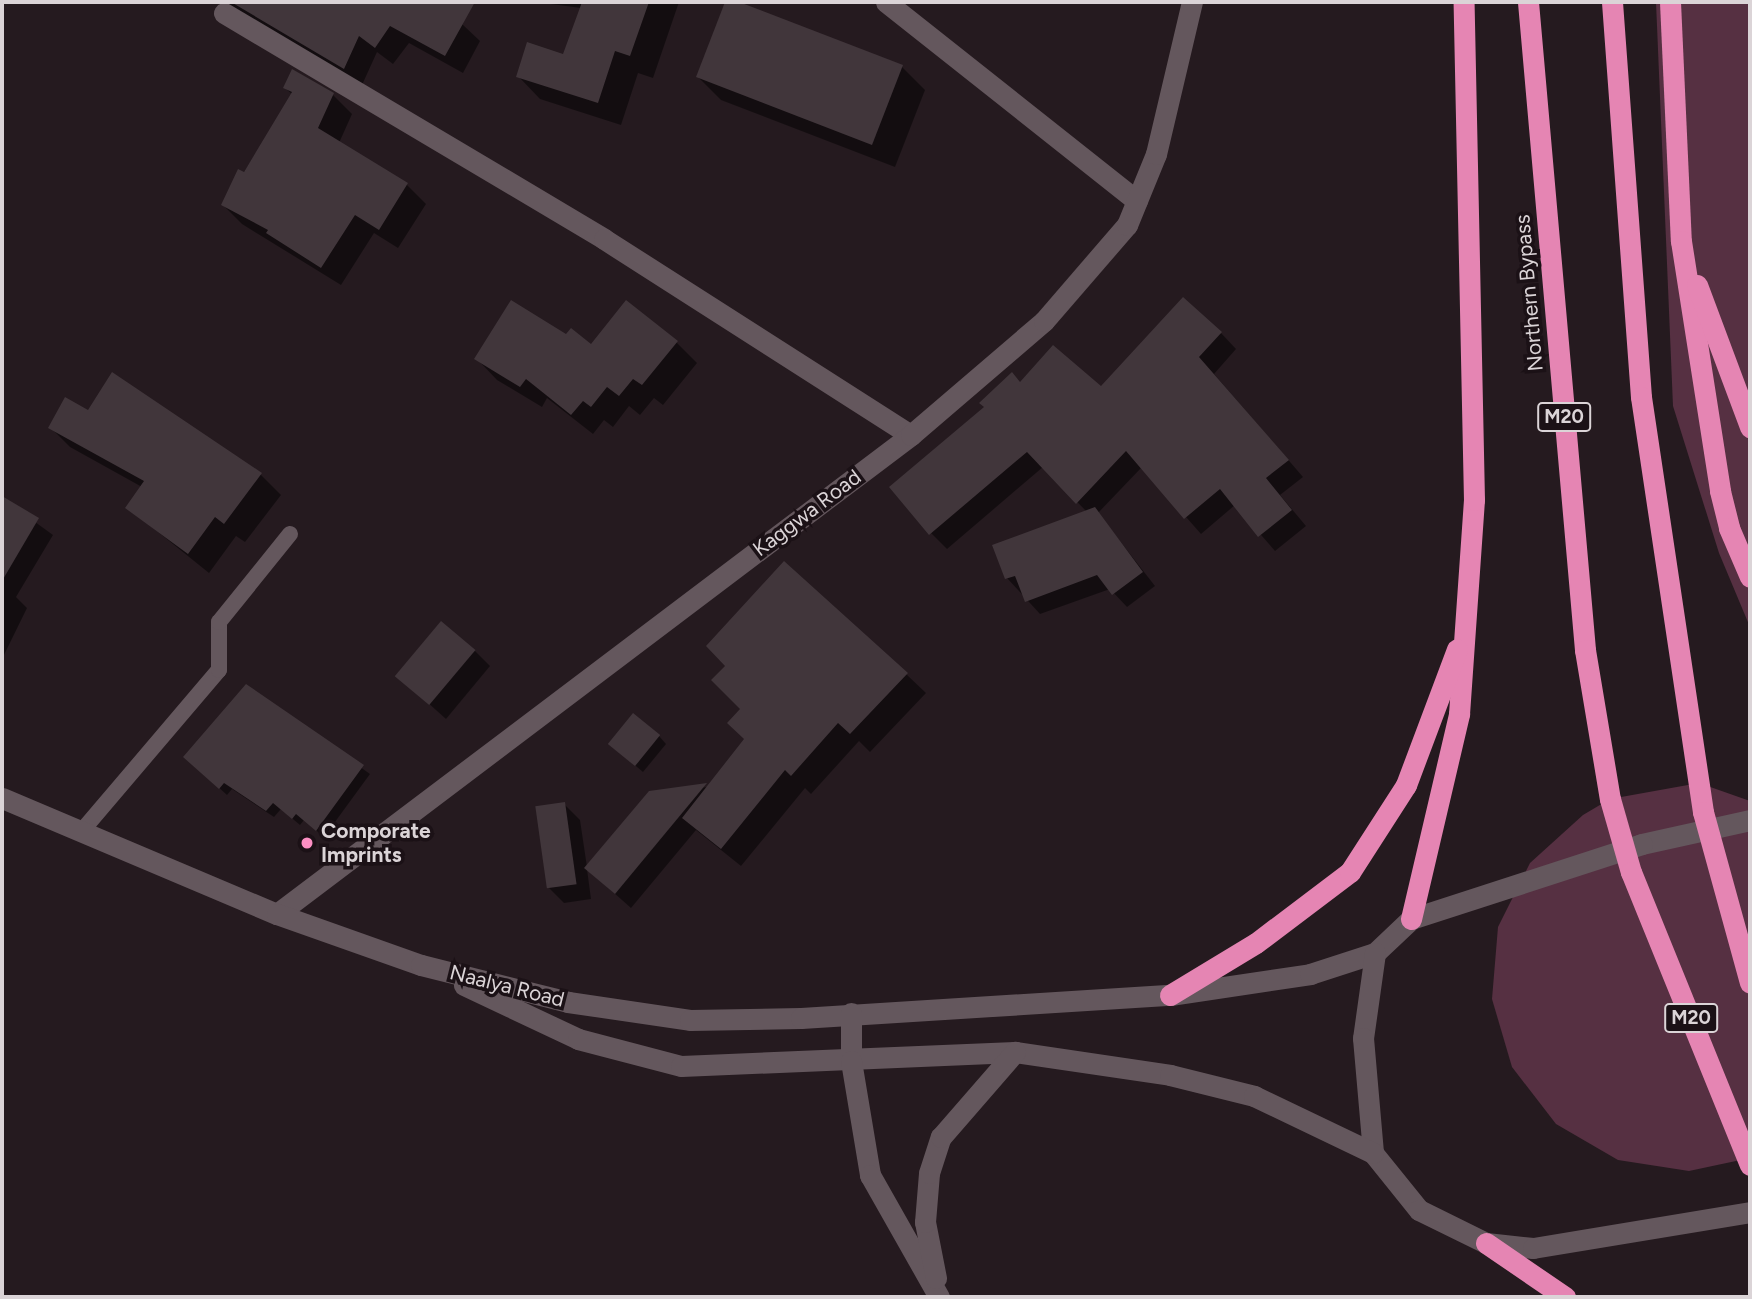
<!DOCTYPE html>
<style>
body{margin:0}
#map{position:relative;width:1752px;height:1299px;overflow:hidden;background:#251a1f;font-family:Figtree,sans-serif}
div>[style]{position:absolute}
.green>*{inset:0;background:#563042}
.shadow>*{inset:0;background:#0007}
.building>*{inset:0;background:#41363b;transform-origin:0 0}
.lane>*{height:16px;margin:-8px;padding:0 8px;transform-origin:8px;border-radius:8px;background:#64575d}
.street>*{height:21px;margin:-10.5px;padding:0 10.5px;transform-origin:10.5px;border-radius:10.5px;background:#64575d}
.secondary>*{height:21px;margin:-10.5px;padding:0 10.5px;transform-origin:10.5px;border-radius:10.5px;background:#64575d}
.highway>*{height:21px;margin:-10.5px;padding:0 10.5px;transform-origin:10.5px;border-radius:10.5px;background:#e585b3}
.dots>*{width:19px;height:19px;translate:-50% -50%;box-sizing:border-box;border:4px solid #1b1116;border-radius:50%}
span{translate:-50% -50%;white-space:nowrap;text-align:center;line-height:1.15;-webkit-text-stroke:7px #1b1116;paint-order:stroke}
.shield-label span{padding:2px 5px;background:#1b1116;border:2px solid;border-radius:5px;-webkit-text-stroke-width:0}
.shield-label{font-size:19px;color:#dbd4d7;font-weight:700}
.street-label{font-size:21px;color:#dbd4d7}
.poi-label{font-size:21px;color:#dbd4d7;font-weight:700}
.left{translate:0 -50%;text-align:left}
.frame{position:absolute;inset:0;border:4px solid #dbd4d7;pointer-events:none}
</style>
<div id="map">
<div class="green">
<div style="clip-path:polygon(1656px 2px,1750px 2px,1750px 627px,1719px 553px,1673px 406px)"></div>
<div style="clip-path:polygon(1699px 783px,1750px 801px,1750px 1158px,1689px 1171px,1618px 1160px,1556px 1124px,1512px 1067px,1492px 999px,1498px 927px,1530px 863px,1583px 815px,1610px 799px)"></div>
</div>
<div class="shadow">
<div style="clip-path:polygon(224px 2px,392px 2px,462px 24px,480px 41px,463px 73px,409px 43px,393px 64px,377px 52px,362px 85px)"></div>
<div style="clip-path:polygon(536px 2px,679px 2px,653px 78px,638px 73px,621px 125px,540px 99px,518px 76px,565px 56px,581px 8px)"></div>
<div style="clip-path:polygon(727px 2px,902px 67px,925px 90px,895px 167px,721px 100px,698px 77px)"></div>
<div style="clip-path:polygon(285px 88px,333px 95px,352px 114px,339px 143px,407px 185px,426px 204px,398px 248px,374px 233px,341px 285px,242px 224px,223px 205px,293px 95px)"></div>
<div style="clip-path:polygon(1221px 333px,1236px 349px,1214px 374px,1303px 477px,1280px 495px,1306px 526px,1275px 551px,1235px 505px,1201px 534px,1142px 467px,1098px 513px,1155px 586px,1127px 607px,1110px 589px,1040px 614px,1007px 578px,1087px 512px,1043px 467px,947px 549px,931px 533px,1021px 384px,1101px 389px)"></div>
<div style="clip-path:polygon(566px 336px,591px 347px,676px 342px,697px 363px,663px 405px,654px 398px,640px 415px,629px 406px,613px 427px,604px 420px,593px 434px,547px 398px,542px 407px,497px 380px,477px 359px)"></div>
<div style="clip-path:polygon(50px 427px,261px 475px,281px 495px,245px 542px,236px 536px,209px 573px,127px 507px,142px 487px,70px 447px)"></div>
<div style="clip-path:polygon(2px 498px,53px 535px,16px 597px,27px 608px,2px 659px)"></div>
<div style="clip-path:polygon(475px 651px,490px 666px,446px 719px,398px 676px)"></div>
<div style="clip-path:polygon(906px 674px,926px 693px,870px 752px,859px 741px,811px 794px,805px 788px,741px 866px,696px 830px,631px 908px,587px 869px,591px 899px,564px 903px,548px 887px,564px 804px,580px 820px,587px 867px,650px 793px,708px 787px)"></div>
<div style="clip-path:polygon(247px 686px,370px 774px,324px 837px,304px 820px,300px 825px,281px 809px,274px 817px,232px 789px,227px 795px,193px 764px)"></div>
<div style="clip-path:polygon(659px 736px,666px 744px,643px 772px,618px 751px)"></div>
</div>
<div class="building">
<div style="clip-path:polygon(231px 2px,475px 2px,445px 56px,390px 26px,375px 48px,359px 36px,344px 69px)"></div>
<div style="clip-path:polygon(582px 2px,649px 2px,630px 56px,615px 51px,598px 103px,516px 77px,527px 42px,563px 54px)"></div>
<div style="clip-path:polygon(725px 2px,739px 2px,903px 65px,872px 145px,696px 77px)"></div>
<div style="clip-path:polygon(292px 69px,334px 93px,318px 128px,408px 183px,379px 230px,355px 215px,321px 268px,266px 233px,268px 230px,221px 205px,238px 169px,244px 172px,292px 92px,283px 88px)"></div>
<div style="clip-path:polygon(1183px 297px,1222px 332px,1199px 357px,1289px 460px,1266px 478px,1292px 510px,1258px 537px,1220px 489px,1184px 519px,1126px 451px,1076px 504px,1027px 452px,929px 535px,889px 487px,984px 407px,979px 403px,1012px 372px,1020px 382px,1053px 345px,1101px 386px)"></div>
<div style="clip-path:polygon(511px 300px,566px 334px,571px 328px,591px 344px,626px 300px,678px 341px,642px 385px,633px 379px,619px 396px,607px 387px,591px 407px,583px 401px,571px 415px,526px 379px,520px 387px,474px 359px)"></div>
<div style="clip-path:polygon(112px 372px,262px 473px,224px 524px,215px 517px,188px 554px,125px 508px,144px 481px,48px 428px,65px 397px,88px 410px)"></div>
<div style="clip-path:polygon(2px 496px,39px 518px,2px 581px)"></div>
<div style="clip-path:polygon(1095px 507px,1143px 572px,1112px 595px,1097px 575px,1025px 602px,1015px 576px,1005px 579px,992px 545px)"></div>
<div style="clip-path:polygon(784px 561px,908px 673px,850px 734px,838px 723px,791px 776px,785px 770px,721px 849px,682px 818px,744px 739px,727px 723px,740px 709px,711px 680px,725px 666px,706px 646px)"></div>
<div style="left:441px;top:621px;width:45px;height:72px;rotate:40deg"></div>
<div style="clip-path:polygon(246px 684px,364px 765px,316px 831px,296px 814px,292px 819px,273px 803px,266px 811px,224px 783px,219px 789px,183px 757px)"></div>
<div style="left:633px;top:713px;width:35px;height:40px;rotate:39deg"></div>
<div style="clip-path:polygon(707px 783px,615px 894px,584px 868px,649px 791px)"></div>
<div style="left:565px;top:802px;width:83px;height:30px;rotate:82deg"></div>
</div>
<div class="lane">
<div style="left:81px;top:832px;width:213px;rotate:-49.6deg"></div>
<div style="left:219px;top:670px;width:48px;rotate:-90deg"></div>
<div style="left:219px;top:622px;width:113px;rotate:-51.1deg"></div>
</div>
<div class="street">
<div style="left:886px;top:2px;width:320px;rotate:38.4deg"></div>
<div style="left:224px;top:13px;width:442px;rotate:30.7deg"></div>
<div style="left:604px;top:239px;width:364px;rotate:32.6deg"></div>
<div style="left:277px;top:914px;width:795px;rotate:-37.07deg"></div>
<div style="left:911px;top:435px;width:175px;rotate:-40.6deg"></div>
<div style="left:1044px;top:321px;width:127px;rotate:-49.2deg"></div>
<div style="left:1127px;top:225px;width:77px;rotate:-67.8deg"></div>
<div style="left:1156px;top:154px;width:156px;rotate:-76.7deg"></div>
</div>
<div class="secondary">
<div style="left:2px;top:798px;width:298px;rotate:22.9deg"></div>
<div style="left:277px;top:914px;width:153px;rotate:19.5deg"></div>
<div style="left:421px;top:965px;width:152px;rotate:14.1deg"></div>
<div style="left:568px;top:1002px;width:123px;rotate:8.4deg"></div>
<div style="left:690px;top:1020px;width:111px;rotate:-1deg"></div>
<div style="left:801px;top:1018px;width:370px;rotate:-3.6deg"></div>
<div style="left:1170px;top:995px;width:142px;rotate:-8.5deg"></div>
<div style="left:1310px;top:974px;width:68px;rotate:-17.9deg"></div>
<div style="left:1750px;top:820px;width:111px;rotate:167.5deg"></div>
<div style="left:1642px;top:844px;width:243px;rotate:162deg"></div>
<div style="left:1411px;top:919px;width:50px;rotate:136.6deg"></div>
<div style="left:1375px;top:953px;width:86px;rotate:98deg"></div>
<div style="left:1363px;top:1038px;width:115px;rotate:85deg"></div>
<div style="left:1373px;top:1153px;width:73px;rotate:51.1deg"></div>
<div style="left:1419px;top:1210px;width:75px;rotate:26.2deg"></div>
<div style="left:1486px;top:1243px;width:47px;rotate:6.1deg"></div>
<div style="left:1533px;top:1248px;width:220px;rotate:-9.4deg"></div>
<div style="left:464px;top:985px;width:126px;rotate:25.3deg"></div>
<div style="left:578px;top:1039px;width:106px;rotate:14.7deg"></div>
<div style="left:681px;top:1066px;width:334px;rotate:-2.4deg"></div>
<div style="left:1015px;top:1052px;width:157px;rotate:8.4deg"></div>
<div style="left:1170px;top:1075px;width:87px;rotate:14deg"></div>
<div style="left:1254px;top:1096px;width:132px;rotate:25.6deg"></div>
<div style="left:851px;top:1013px;width:48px;rotate:90deg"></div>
<div style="left:851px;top:1061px;width:116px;rotate:80.5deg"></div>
<div style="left:870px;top:1175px;width:140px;rotate:60.5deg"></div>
<div style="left:936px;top:1278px;width:57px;rotate:-101.1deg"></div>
<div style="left:925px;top:1222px;width:49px;rotate:-85.3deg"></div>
<div style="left:929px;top:1173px;width:38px;rotate:-72deg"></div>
<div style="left:941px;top:1137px;width:113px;rotate:-49deg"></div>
</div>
<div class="highway">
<div style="left:1528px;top:2px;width:651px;rotate:84.97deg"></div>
<div style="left:1585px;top:650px;width:151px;rotate:80.5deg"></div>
<div style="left:1610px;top:799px;width:76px;rotate:74deg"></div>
<div style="left:1631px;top:872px;width:316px;rotate:67.9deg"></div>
<div style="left:1612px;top:2px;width:396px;rotate:85.8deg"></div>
<div style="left:1641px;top:397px;width:420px;rotate:81.5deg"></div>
<div style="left:1703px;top:812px;width:177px;rotate:74.6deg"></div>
<div style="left:1670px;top:2px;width:239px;rotate:87.4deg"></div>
<div style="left:1681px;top:241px;width:253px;rotate:81.1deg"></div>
<div style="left:1720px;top:491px;width:38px;rotate:76deg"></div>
<div style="left:1729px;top:528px;width:53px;rotate:66.8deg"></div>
<div style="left:1697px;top:285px;width:152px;rotate:69.5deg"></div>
<div style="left:1411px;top:919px;width:211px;rotate:-76.8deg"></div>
<div style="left:1459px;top:714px;width:215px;rotate:-86deg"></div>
<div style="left:1474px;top:500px;width:498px;rotate:-91.2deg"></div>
<div style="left:1170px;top:995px;width:100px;rotate:-31.2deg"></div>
<div style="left:1256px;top:943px;width:118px;rotate:-37.1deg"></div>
<div style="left:1350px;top:872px;width:103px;rotate:-57.2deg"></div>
<div style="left:1406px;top:785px;width:145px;rotate:-69.4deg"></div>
<div style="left:1486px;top:1243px;width:96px;rotate:34.4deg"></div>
</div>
<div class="dots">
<div style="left:307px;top:843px;background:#fc8fc3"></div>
</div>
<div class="shield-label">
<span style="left:1564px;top:417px">M20</span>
<span style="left:1691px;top:1018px">M20</span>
</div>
<div class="street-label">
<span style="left:1529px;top:293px;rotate:-95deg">Northern Bypass</span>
<span style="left:807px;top:513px;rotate:-37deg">Kaggwa Road</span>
<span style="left:507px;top:986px;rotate:14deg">Naalya Road</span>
</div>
<div class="poi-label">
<span class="left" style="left:321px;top:843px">Comporate<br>Imprints</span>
</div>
<div class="frame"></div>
</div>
